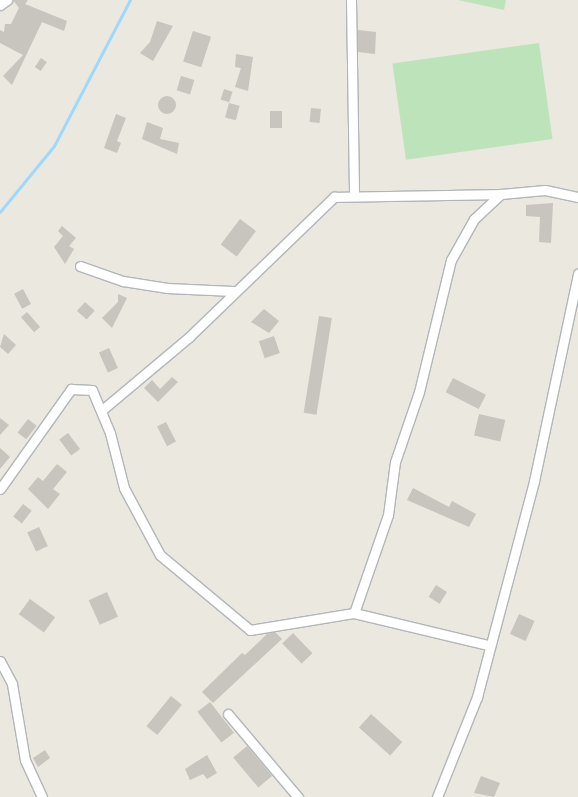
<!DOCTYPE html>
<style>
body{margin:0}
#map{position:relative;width:578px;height:797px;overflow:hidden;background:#ebe8df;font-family:"Golos Text",sans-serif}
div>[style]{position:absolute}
.green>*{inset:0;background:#bde3bb;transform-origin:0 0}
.stream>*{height:2.5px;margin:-1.25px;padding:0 1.25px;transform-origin:1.25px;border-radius:1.25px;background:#9dd9fd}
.building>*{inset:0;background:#c8c4be;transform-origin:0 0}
.round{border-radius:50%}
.roads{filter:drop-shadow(1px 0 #b2b6ba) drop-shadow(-1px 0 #b2b6ba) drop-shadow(0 1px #b2b6ba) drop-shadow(0 -1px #b2b6ba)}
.minor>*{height:9px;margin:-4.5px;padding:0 4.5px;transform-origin:4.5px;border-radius:4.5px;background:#fff}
span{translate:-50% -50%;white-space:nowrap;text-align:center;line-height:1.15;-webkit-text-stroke:4px #fff;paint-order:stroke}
</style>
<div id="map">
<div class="green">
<div style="clip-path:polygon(458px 0,506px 0,504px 10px)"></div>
<div style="left:539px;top:43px;width:97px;height:148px;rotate:82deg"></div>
</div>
<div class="stream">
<div style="left:0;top:212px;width:85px;rotate:-50.7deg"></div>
<div style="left:54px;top:146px;width:165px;rotate:-62.5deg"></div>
</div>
<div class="building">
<div style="clip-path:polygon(13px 0,28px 0,25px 4px,67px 21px,64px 31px,42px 22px,12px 85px,3px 76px,23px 55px,0 43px,0 30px,4px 32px,5px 24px,11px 24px,19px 8px)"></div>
<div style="clip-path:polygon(157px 21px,173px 26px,153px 61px,140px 53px,150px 42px)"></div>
<div style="clip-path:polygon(358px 30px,376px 32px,375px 54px,358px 52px)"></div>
<div style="left:193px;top:31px;width:19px;height:32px;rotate:18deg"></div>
<div style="clip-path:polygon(236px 54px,253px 57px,248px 91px,235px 87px,241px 68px,235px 67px)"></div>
<div style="left:41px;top:58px;width:7px;height:11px;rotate:34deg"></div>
<div style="left:181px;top:76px;width:14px;height:15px;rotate:17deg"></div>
<div style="left:224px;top:89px;width:9px;height:11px;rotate:18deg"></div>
<div class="round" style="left:158px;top:96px;width:18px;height:18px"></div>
<div style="left:229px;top:103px;width:11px;height:15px;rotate:15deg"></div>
<div style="left:311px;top:108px;width:10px;height:14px;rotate:6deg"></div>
<div style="left:270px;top:111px;width:12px;height:17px"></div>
<div style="clip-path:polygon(116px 114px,126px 118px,117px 141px,121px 143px,117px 153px,104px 148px)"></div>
<div style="clip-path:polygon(147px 122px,163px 128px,160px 139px,179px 143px,177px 154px,142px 139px)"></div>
<div style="clip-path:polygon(553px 203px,551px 243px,539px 242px,540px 217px,526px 216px,526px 205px)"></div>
<div style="left:240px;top:219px;width:20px;height:32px;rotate:37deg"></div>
<div style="clip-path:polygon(62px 226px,76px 238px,69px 246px,74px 249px,65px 264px,54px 247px,63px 236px,58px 231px)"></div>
<div style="left:23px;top:289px;width:17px;height:10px;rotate:62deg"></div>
<div style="clip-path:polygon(118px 294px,127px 298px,112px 328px,102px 318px,118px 302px)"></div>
<div style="left:85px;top:302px;width:13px;height:12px;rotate:42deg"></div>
<div style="clip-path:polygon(264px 309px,279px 321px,269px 333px,251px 322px)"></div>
<div style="left:27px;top:312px;width:20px;height:8px;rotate:49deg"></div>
<div style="left:319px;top:316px;width:13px;height:98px;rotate:9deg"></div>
<div style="clip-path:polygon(4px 334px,16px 345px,8px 354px,0 347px)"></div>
<div style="left:274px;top:336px;width:18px;height:16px;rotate:71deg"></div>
<div style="left:109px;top:348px;width:22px;height:11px;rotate:66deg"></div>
<div style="clip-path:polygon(172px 377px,178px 382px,158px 402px,144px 388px,152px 380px,160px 389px)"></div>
<div style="left:453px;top:378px;width:37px;height:16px;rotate:27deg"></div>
<div style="left:479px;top:414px;width:27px;height:22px;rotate:13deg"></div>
<div style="clip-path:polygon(0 418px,9px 425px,0 435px)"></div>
<div style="left:28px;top:419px;width:11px;height:17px;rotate:38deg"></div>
<div style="left:166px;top:422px;width:22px;height:10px;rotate:63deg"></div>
<div style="left:68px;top:433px;width:20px;height:11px;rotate:53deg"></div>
<div style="clip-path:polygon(0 448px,10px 457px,0 469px)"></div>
<div style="clip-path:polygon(57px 464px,67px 472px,53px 489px,60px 494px,48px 509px,28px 489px,38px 477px,43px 481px)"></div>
<div style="clip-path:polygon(413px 488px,449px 507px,452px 501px,476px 514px,469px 527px,407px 500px)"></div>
<div style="left:23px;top:504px;width:11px;height:16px;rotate:38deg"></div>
<div style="left:39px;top:527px;width:21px;height:13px;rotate:65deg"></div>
<div style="left:436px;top:585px;width:13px;height:14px;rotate:32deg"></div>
<div style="left:107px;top:592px;width:27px;height:20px;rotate:66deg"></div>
<div style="left:30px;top:599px;width:31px;height:19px;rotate:36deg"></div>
<div style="left:519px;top:614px;width:17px;height:22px;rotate:24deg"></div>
<div style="clip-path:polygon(275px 632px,282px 639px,213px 703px,202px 692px,242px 653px,245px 655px,267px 634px)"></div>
<div style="left:293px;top:633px;width:28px;height:15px;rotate:46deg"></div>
<div style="left:171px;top:696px;width:14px;height:39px;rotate:39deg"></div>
<div style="left:210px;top:702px;width:39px;height:16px;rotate:52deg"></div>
<div style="left:371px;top:714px;width:42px;height:18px;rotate:42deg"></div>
<div style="left:247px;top:746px;width:39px;height:18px;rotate:50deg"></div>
<div style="clip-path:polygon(45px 750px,50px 758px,38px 767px,33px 758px)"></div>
<div style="clip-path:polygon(207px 755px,217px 773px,207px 779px,203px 774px,190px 780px,185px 769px)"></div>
<div style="clip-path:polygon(481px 776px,500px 783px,494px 797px,474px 793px)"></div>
</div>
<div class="roads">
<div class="minor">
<div style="left:351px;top:0;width:196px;rotate:89.1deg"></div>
<div style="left:0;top:5px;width:9px;rotate:-36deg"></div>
<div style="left:80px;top:266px;width:46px;rotate:19.2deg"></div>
<div style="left:123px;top:281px;width:45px;rotate:9deg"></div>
<div style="left:167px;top:288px;width:66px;rotate:2.6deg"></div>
<div style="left:102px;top:410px;width:114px;rotate:-40deg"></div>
<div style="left:189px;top:337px;width:202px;rotate:-44deg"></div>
<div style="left:334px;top:197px;width:167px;rotate:-1deg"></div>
<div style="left:0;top:489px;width:123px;rotate:-54.6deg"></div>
<div style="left:71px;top:389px;width:21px;rotate:3deg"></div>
<div style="left:92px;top:390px;width:47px;rotate:67.3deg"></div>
<div style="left:110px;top:433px;width:57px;rotate:75.7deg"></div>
<div style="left:124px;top:488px;width:76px;rotate:61.8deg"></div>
<div style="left:160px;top:555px;width:117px;rotate:39.8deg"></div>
<div style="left:250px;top:630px;width:105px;rotate:-9.3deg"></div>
<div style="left:354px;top:613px;width:137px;rotate:13.5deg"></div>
<div style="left:354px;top:613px;width:104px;rotate:-70.9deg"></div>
<div style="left:388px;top:515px;width:53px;rotate:-82.5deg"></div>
<div style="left:395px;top:462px;width:74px;rotate:-71.1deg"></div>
<div style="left:419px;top:392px;width:136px;rotate:-76.4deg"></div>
<div style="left:451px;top:260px;width:47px;rotate:-60.7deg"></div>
<div style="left:474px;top:219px;width:37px;rotate:-43deg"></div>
<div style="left:501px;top:194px;width:44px;rotate:-5.2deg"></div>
<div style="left:545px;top:190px;width:34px;rotate:12deg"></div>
<div style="left:0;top:661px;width:26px;rotate:62deg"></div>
<div style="left:12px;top:684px;width:77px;rotate:80.3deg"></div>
<div style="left:25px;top:760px;width:41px;rotate:65.3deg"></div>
<div style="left:228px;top:714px;width:109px;rotate:49.9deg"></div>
<div style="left:437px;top:797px;width:108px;rotate:-68.2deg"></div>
<div style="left:477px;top:697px;width:223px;rotate:-75.2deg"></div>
<div style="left:534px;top:481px;width:212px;rotate:-78deg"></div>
</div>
</div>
</div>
